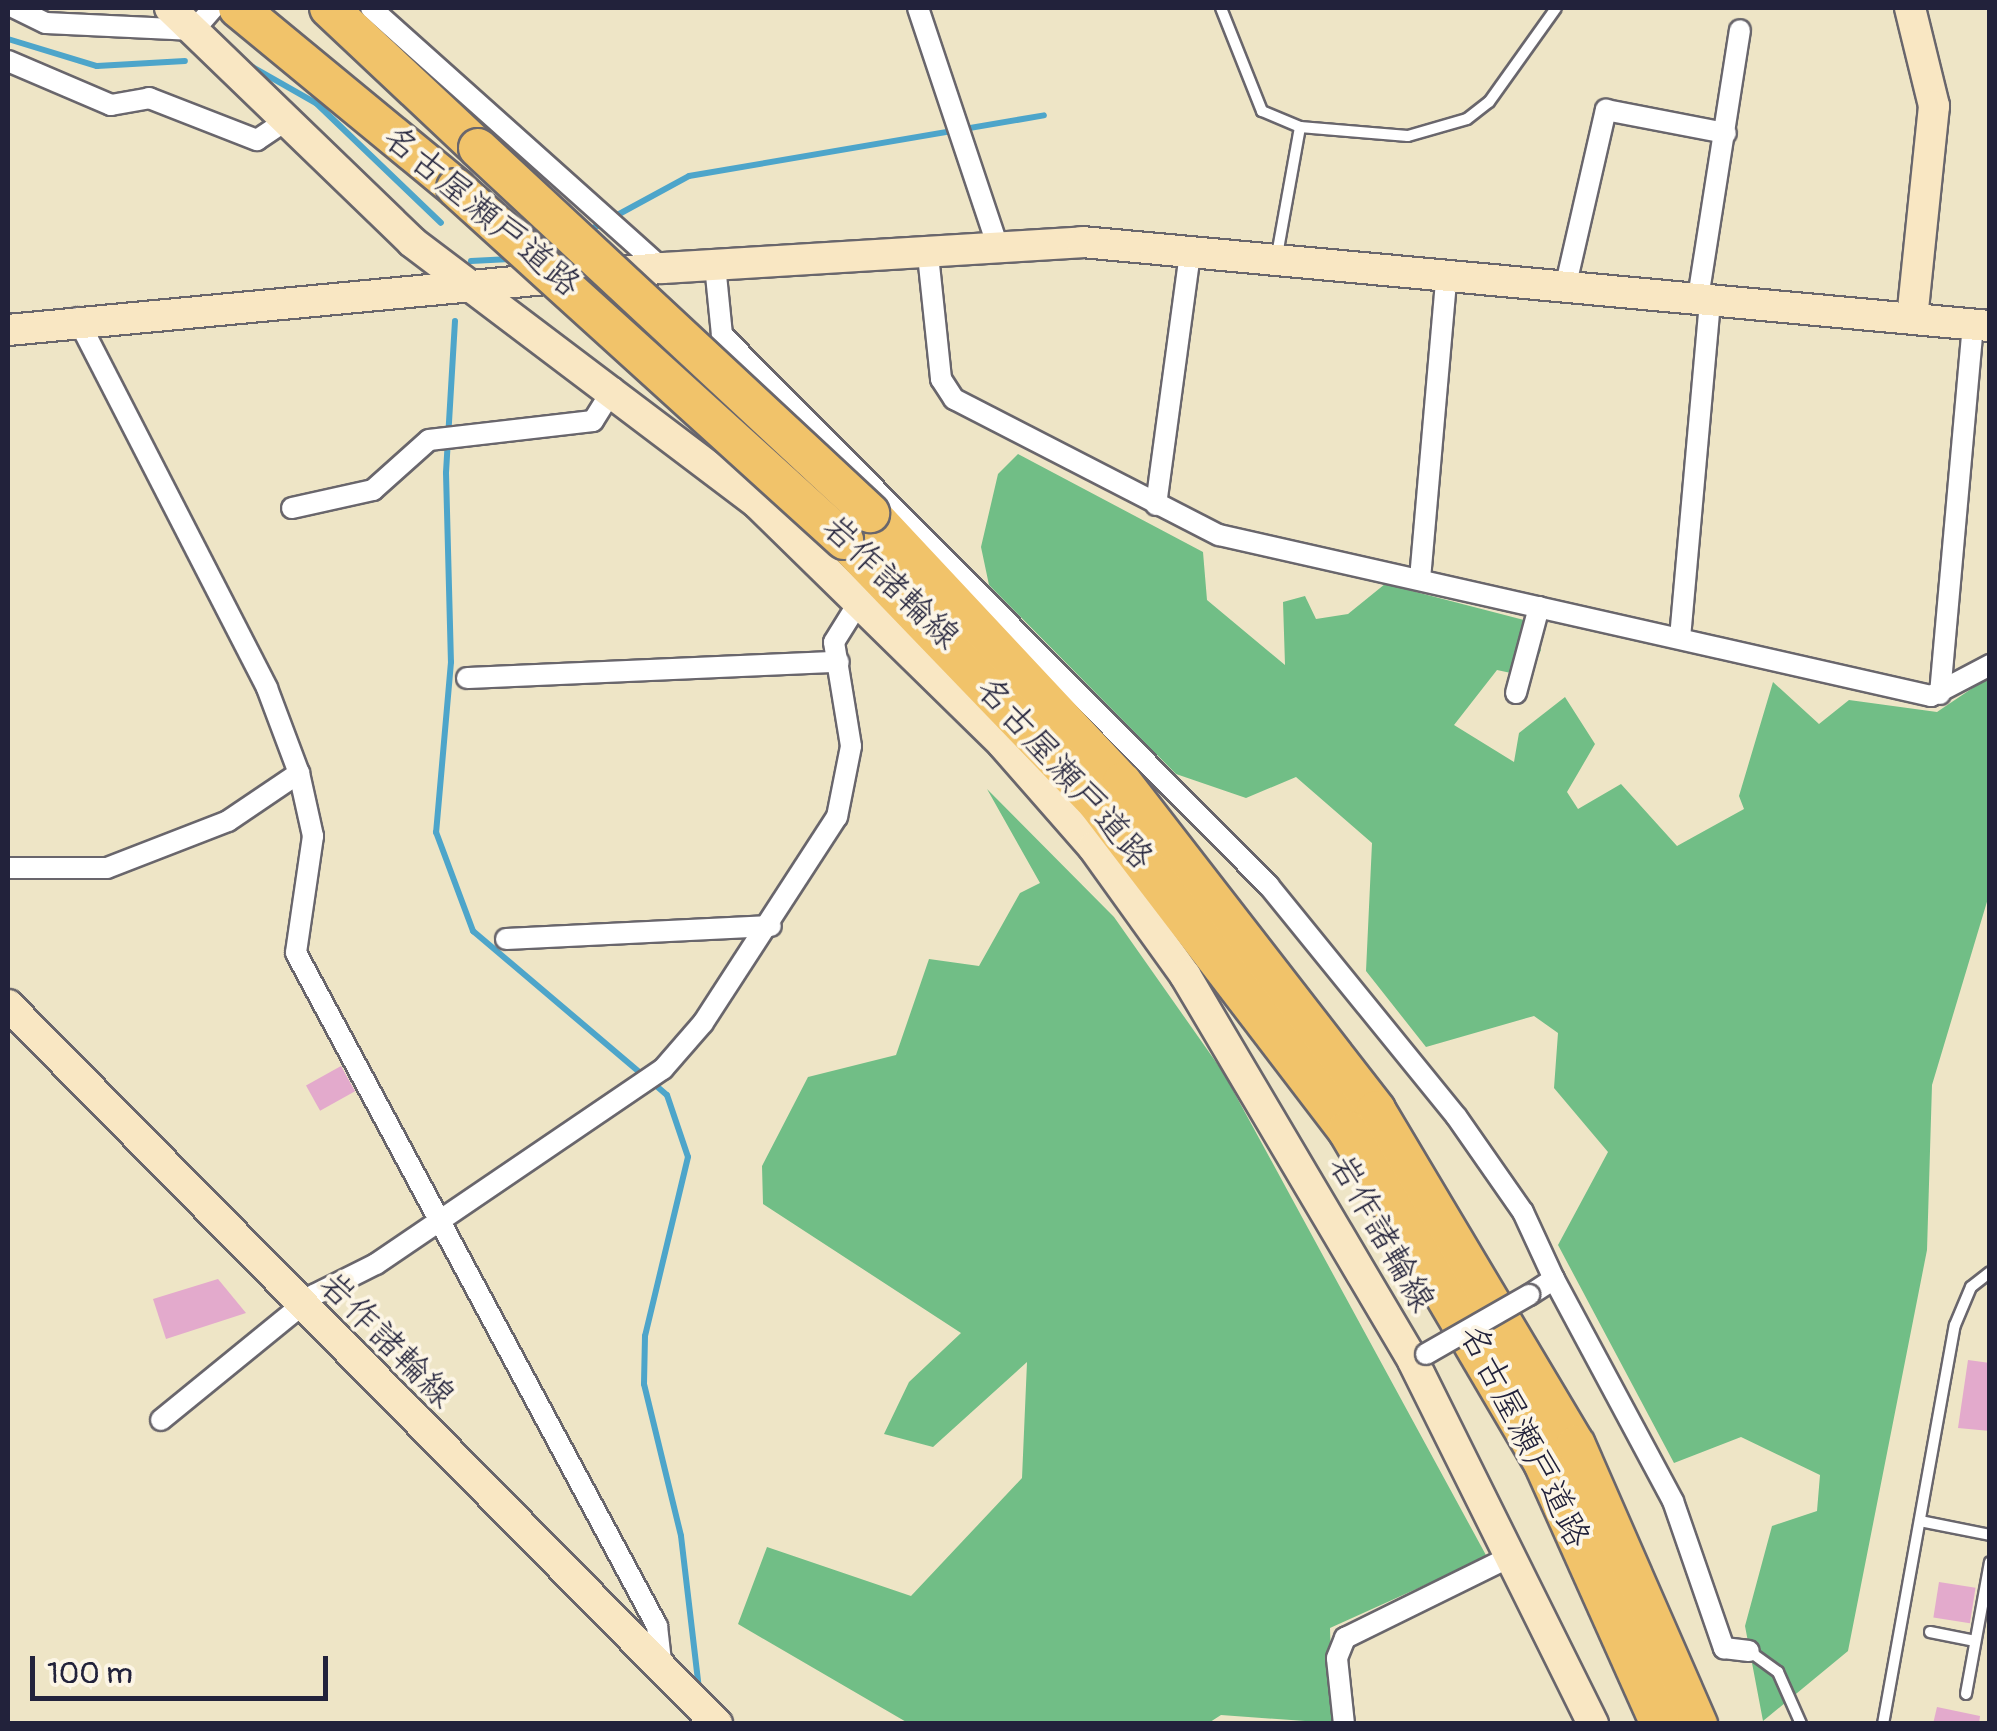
<!DOCTYPE html>
<meta charset="utf-8">
<style>
body{margin:0}
#map{position:relative;width:1997px;height:1731px;overflow:hidden;background:#eee5c6;font-family:Pangolin,"Klee One",sans-serif}
div>[style]{position:absolute}
.forest>*{inset:0;background:#71be86}
.stream>*{height:6px;margin:-3px;padding:0 3px;transform-origin:3px;border-radius:3px;background:#4da5ca}
.building>*{inset:0;background:#e3aacc;transform-origin:0 0}
.roads{filter:drop-shadow(2px 0 #69666c) drop-shadow(-2px 0 #69666c) drop-shadow(0 2px #69666c) drop-shadow(0 -2px #69666c)}
.lane>*{height:10px;margin:-5px;padding:0 5px;transform-origin:5px;border-radius:5px;background:#fff}
.street>*{height:20px;margin:-10px;padding:0 10px;transform-origin:10px;border-radius:10px;background:#fff}
.secondary>*{height:30px;margin:-15px;padding:0 15px;transform-origin:15px;border-radius:15px;background:#f9e7c3}
.highway>*{height:38px;margin:-19px;padding:0 19px;transform-origin:19px;border-radius:19px;background:#f1c36a}
.bridges{filter:drop-shadow(2px 0 #69666c) drop-shadow(-2px 0 #69666c) drop-shadow(0 2px #69666c) drop-shadow(0 -2px #69666c)}
.street-bridge>*{height:20px;margin:-10px;padding:0 10px;transform-origin:10px;border-radius:10px;background:#fff}
.highway-bridge>*{height:38px;margin:-19px;padding:0 19px;transform-origin:19px;border-radius:19px;background:#f1c36a}
span{translate:-50% -50%;white-space:nowrap;text-align:center;line-height:1.15;-webkit-text-stroke:8px #fcf5e5;paint-order:stroke}
.street-label{font-size:35px;color:#22223b}
.frame{position:absolute;inset:0;border:10px solid #22223b;pointer-events:none}
.scale{position:absolute;left:30px;top:1656px;width:298px;height:45px;box-sizing:border-box;border:5px solid #22223b;border-top:0;padding-left:12px;font-size:30px;line-height:35px;white-space:nowrap;color:#22223b;-webkit-text-stroke:8px #fcf5e5;paint-order:stroke}
</style>
<div id="map">
<div class="forest">
<div style="clip-path:polygon(1018px 454px,1203px 552px,1207px 600px,1285px 665px,1283px 602px,1305px 596px,1316px 619px,1348px 614px,1385px 584px,1524px 620px,1541px 650px,1529px 677px,1497px 670px,1454px 725px,1514px 762px,1519px 733px,1565px 697px,1595px 744px,1567px 792px,1578px 809px,1621px 784px,1677px 846px,1744px 809px,1739px 796px,1773px 682px,1819px 724px,1849px 700px,1937px 712px,1989px 677px,1989px 895px,1932px 1085px,1927px 1250px,1848px 1651px,1763px 1721px,1745px 1626px,1772px 1526px,1817px 1511px,1820px 1475px,1741px 1437px,1674px 1463px,1558px 1245px,1608px 1152px,1554px 1088px,1558px 1033px,1534px 1016px,1426px 1047px,1366px 971px,1372px 843px,1296px 777px,1246px 798px,1176px 774px,989px 585px,981px 547px,998px 474px)"></div>
<div style="clip-path:polygon(987px 789px,1114px 917px,1223px 1072px,1487px 1557px,1330px 1628px,1333px 1723px,1221px 1715px,1207px 1724px,908px 1723px,738px 1624px,767px 1547px,911px 1596px,1022px 1478px,1027px 1362px,933px 1447px,884px 1434px,909px 1382px,961px 1333px,763px 1204px,762px 1166px,808px 1077px,896px 1055px,929px 959px,979px 966px,1020px 893px,1040px 883px)"></div>
</div>
<div class="stream">
<div style="left:8px;top:39px;width:93px;rotate:16.9deg"></div>
<div style="left:97px;top:66px;width:88px;rotate:-3.3deg"></div>
<div style="left:249px;top:65px;width:77px;rotate:29.6deg"></div>
<div style="left:316px;top:103px;width:173px;rotate:43.8deg"></div>
<div style="left:586px;top:232px;width:117px;rotate:-28.5deg"></div>
<div style="left:689px;top:176px;width:360px;rotate:-9.7deg"></div>
<div style="left:471px;top:261px;width:41px;rotate:-2.8deg"></div>
<div style="left:455px;top:321px;width:152px;rotate:93.4deg"></div>
<div style="left:446px;top:473px;width:189px;rotate:88.5deg"></div>
<div style="left:451px;top:662px;width:171px;rotate:95deg"></div>
<div style="left:436px;top:832px;width:106px;rotate:69.5deg"></div>
<div style="left:473px;top:931px;width:223px;rotate:40.3deg"></div>
<div style="left:653px;top:1083px;width:18px;rotate:41deg"></div>
<div style="left:667px;top:1095px;width:65px;rotate:71.3deg"></div>
<div style="left:688px;top:1157px;width:184px;rotate:103.5deg"></div>
<div style="left:645px;top:1336px;width:48px;rotate:91.2deg"></div>
<div style="left:644px;top:1384px;width:156px;rotate:76.3deg"></div>
<div style="left:681px;top:1536px;width:154px;rotate:83.3deg"></div>
</div>
<div class="building">
<div style="left:341px;top:1066px;width:29px;height:40px;rotate:61deg"></div>
<div style="clip-path:polygon(218px 1279px,246px 1313px,166px 1339px,153px 1299px)"></div>
<div style="clip-path:polygon(1968px 1360px,1990px 1363px,1990px 1431px,1958px 1428px)"></div>
<div style="left:1939px;top:1582px;width:37px;height:36px;rotate:9deg"></div>
<div style="clip-path:polygon(1937px 1707px,1980px 1716px,1979px 1724px,1933px 1724px)"></div>
</div>
<div class="roads">
<div class="lane">
<div style="left:1221px;top:8px;width:111px;rotate:68.3deg"></div>
<div style="left:1262px;top:111px;width:41px;rotate:22.8deg"></div>
<div style="left:1300px;top:127px;width:108px;rotate:4.8deg"></div>
<div style="left:1408px;top:136px;width:61px;rotate:-16.1deg"></div>
<div style="left:1467px;top:119px;width:28px;rotate:-38deg"></div>
<div style="left:1489px;top:102px;width:115px;rotate:-54.5deg"></div>
<div style="left:1277px;top:255px;width:130px;rotate:-79.8deg"></div>
<div style="left:1920px;top:1521px;width:71px;rotate:11.3deg"></div>
<div style="left:1930px;top:1632px;width:46px;rotate:11.3deg"></div>
<div style="left:1749px;top:1651px;width:36px;rotate:36deg"></div>
<div style="left:1778px;top:1672px;width:57px;rotate:66.1deg"></div>
<div style="left:1966px;top:1694px;width:134px;rotate:-79.7deg"></div>
<div style="left:1883px;top:1724px;width:405px;rotate:-79.8deg"></div>
<div style="left:1955px;top:1325px;width:41px;rotate:-67.2deg"></div>
<div style="left:1971px;top:1287px;width:24px;rotate:-38deg"></div>
</div>
<div class="street">
<div style="left:15px;top:8px;width:34px;rotate:26deg"></div>
<div style="left:46px;top:23px;width:148px;rotate:2.7deg"></div>
<div style="left:194px;top:30px;width:29px;rotate:-49deg"></div>
<div style="left:371px;top:8px;width:390px;rotate:41.8deg"></div>
<div style="left:918px;top:8px;width:252px;rotate:71.5deg"></div>
<div style="left:8px;top:61px;width:112px;rotate:23.1deg"></div>
<div style="left:111px;top:105px;width:39px;rotate:-10deg"></div>
<div style="left:149px;top:98px;width:116px;rotate:21.3deg"></div>
<div style="left:257px;top:140px;width:34px;rotate:-34deg"></div>
<div style="left:928px;top:255px;width:125px;rotate:84deg"></div>
<div style="left:941px;top:379px;width:24px;rotate:57deg"></div>
<div style="left:954px;top:399px;width:298px;rotate:27.2deg"></div>
<div style="left:1219px;top:535px;width:730px;rotate:12.74deg"></div>
<div style="left:1931px;top:696px;width:67px;rotate:-27.7deg"></div>
<div style="left:715px;top:265px;width:70px;rotate:84.3deg"></div>
<div style="left:722px;top:335px;width:776px;rotate:45.21deg"></div>
<div style="left:1269px;top:886px;width:296px;rotate:50.9deg"></div>
<div style="left:1456px;top:1116px;width:117px;rotate:55.1deg"></div>
<div style="left:1523px;top:1212px;width:74px;rotate:65.2deg"></div>
<div style="left:1554px;top:1279px;width:30px;rotate:147deg"></div>
<div style="left:1566px;top:284px;width:179px;rotate:-77.1deg"></div>
<div style="left:1606px;top:110px;width:122px;rotate:10.9deg"></div>
<div style="left:1698px;top:298px;width:271px;rotate:-81.1deg"></div>
<div style="left:77px;top:318px;width:416px;rotate:62.8deg"></div>
<div style="left:267px;top:688px;width:91px;rotate:69.4deg"></div>
<div style="left:299px;top:773px;width:65px;rotate:77.5deg"></div>
<div style="left:313px;top:836px;width:118px;rotate:98.3deg"></div>
<div style="left:296px;top:953px;width:764px;rotate:61.79deg"></div>
<div style="left:657px;top:1626px;width:44px;rotate:83.5deg"></div>
<div style="left:1156px;top:505px;width:260px;rotate:-82.3deg"></div>
<div style="left:292px;top:508px;width:83px;rotate:-12.5deg"></div>
<div style="left:373px;top:490px;width:75px;rotate:-41.8deg"></div>
<div style="left:429px;top:440px;width:165px;rotate:-6.6deg"></div>
<div style="left:593px;top:421px;width:39px;rotate:-58deg"></div>
<div style="left:1420px;top:579px;width:307px;rotate:-85deg"></div>
<div style="left:1680px;top:638px;width:340px;rotate:-84.9deg"></div>
<div style="left:467px;top:678px;width:372px;rotate:-2.5deg"></div>
<div style="left:1516px;top:693px;width:89px;rotate:-75deg"></div>
<div style="left:1940px;top:694px;width:372px;rotate:-84.9deg"></div>
<div style="left:8px;top:868px;width:99px"></div>
<div style="left:107px;top:868px;width:130px;rotate:-21.2deg"></div>
<div style="left:228px;top:821px;width:86px;rotate:-34.1deg"></div>
<div style="left:506px;top:939px;width:265px;rotate:-2.8deg"></div>
<div style="left:1554px;top:1279px;width:252px;rotate:61.8deg"></div>
<div style="left:1673px;top:1501px;width:156px;rotate:70.9deg"></div>
<div style="left:1724px;top:1648px;width:25px;rotate:7deg"></div>
<div style="left:161px;top:1420px;width:198px;rotate:-39.2deg"></div>
<div style="left:314px;top:1295px;width:69px;rotate:-26.6deg"></div>
<div style="left:376px;top:1264px;width:347px;rotate:-34.2deg"></div>
<div style="left:663px;top:1069px;width:61px;rotate:-49deg"></div>
<div style="left:703px;top:1023px;width:246px;rotate:-57deg"></div>
<div style="left:837px;top:817px;width:72px;rotate:-78.8deg"></div>
<div style="left:851px;top:746px;width:105px;rotate:-99.3deg"></div>
<div style="left:834px;top:642px;width:47px;rotate:-58deg"></div>
<div style="left:1344px;top:1724px;width:66px;rotate:-96.1deg"></div>
<div style="left:1337px;top:1658px;width:22px;rotate:-68deg"></div>
<div style="left:1345px;top:1638px;width:186px;rotate:-26.2deg"></div>
</div>
<div class="secondary">
<div style="left:170px;top:8px;width:337px;rotate:44deg"></div>
<div style="left:412px;top:242px;width:434px;rotate:37.1deg"></div>
<div style="left:758px;top:504px;width:342px;rotate:44.4deg"></div>
<div style="left:1002px;top:743px;width:138px;rotate:48.8deg"></div>
<div style="left:1093px;top:847px;width:158px;rotate:54.3deg"></div>
<div style="left:1185px;top:975px;width:448px;rotate:59.4deg"></div>
<div style="left:1413px;top:1361px;width:405px;rotate:63.6deg"></div>
<div style="left:1910px;top:8px;width:101px;rotate:76.2deg"></div>
<div style="left:1934px;top:106px;width:213px;rotate:95.9deg"></div>
<div style="left:8px;top:330px;width:657px;rotate:-5.42deg"></div>
<div style="left:662px;top:268px;width:421px;rotate:-3.5deg"></div>
<div style="left:1082px;top:242px;width:912px;rotate:5.29deg"></div>
<div style="left:8px;top:1005px;width:1010px;rotate:45.4deg"></div>
</div>
<div class="highway">
<div style="left:238px;top:8px;width:283px;rotate:39.5deg"></div>
<div style="left:329px;top:8px;width:204px;rotate:43.2deg"></div>
<div style="left:870px;top:513px;width:369px;rotate:46.9deg"></div>
<div style="left:1122px;top:782px;width:415px;rotate:52.2deg"></div>
<div style="left:1376px;top:1110px;width:390px;rotate:59.2deg"></div>
<div style="left:1576px;top:1445px;width:305px;rotate:66.4deg"></div>
<div style="left:844px;top:540px;width:365px;rotate:46.1deg"></div>
<div style="left:1097px;top:803px;width:412px;rotate:52.6deg"></div>
<div style="left:1347px;top:1130px;width:389px;rotate:59.5deg"></div>
<div style="left:1544px;top:1465px;width:284px;rotate:65.9deg"></div>
</div>
</div>
<div class="bridges">
<div class="street-bridge">
<div style="left:1426px;top:1354px;width:119px;rotate:-29.8deg"></div>
</div>
<div class="highway-bridge">
<div style="left:478px;top:148px;width:536px;rotate:42.96deg"></div>
<div style="left:456px;top:188px;width:524px;rotate:42.21deg"></div>
</div>
</div>
<div class="street-label">
<span style="left:482px;top:211px;rotate:40deg">名古屋瀬戸道路</span>
<span style="left:891px;top:582px;rotate:44deg">岩作諸輪線</span>
<span style="left:1065px;top:773px;rotate:48deg">名古屋瀬戸道路</span>
<span style="left:1382px;top:1233px;rotate:60deg">岩作諸輪線</span>
<span style="left:387px;top:1340px;rotate:45deg">岩作諸輪線</span>
<span style="left:1525px;top:1436px;rotate:63deg">名古屋瀬戸道路</span>
</div>
<div class="frame"></div>
<div class="scale">100 m</div>
</div>
